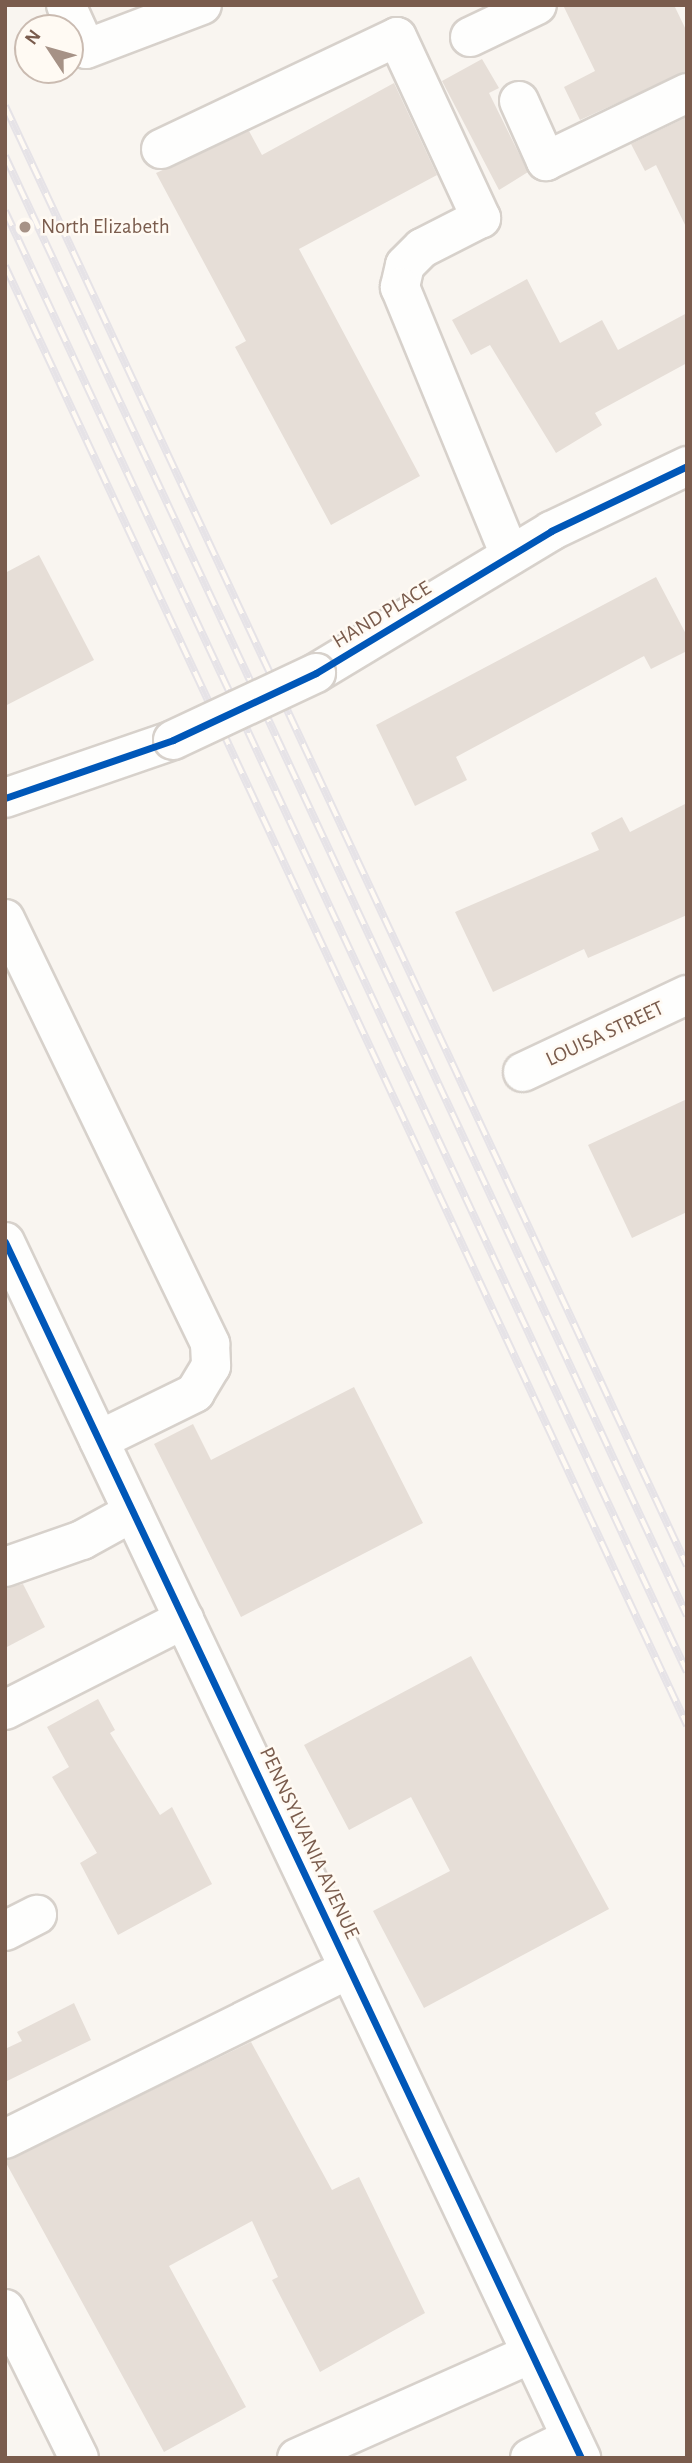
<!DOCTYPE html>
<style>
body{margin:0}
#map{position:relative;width:692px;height:2463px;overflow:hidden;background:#f9f5f0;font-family:"Alegreya Sans",sans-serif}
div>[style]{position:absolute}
.building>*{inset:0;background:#e6ded7}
.roads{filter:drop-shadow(2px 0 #d7d1cb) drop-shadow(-2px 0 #d7d1cb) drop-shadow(0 2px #d7d1cb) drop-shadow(0 -2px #d7d1cb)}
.minor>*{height:38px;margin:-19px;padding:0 19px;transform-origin:19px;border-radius:19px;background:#fefefd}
.rail>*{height:8px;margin-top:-4px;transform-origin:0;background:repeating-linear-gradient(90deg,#fffaf3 0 16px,#e6e3e7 0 32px);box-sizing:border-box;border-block:2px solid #e6e3e7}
.bridges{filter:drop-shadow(2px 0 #d7d1cb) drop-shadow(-2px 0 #d7d1cb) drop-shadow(0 2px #d7d1cb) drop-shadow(0 -2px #d7d1cb)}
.minor-bridge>*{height:38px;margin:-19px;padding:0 19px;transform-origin:19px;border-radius:19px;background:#fefefd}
.cycleway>*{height:7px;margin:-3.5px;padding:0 3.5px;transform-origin:3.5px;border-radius:3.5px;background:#0057b8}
.dots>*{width:19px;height:19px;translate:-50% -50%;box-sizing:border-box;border:4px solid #fffaf3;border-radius:50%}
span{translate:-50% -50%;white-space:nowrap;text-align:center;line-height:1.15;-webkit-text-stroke:5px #fffaf3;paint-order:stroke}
.poi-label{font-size:21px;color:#7a5c4d}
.left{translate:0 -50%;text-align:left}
.street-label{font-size:21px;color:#7a5c4d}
.frame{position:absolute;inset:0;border:7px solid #7a5c4d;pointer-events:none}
.north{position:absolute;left:14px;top:14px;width:70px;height:70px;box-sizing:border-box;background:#fffaf3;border:2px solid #cabbb1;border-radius:50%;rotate:306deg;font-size:19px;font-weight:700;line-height:28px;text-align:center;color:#7a5c4d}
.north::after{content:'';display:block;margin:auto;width:24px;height:32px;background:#a69286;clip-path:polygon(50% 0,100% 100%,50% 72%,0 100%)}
</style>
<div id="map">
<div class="building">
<div style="clip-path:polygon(563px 5px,674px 5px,687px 32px,687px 71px,580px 120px,564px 87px,595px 71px)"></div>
<div style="clip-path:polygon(482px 59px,499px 88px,489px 93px,528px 172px,499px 190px,442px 81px)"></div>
<div style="clip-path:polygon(394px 83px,437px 175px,299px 249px,420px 476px,331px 525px,235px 347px,246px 341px,156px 173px,249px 131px,262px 155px)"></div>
<div style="clip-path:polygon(687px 117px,687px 229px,656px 165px,645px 171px,631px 144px)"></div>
<div style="clip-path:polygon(527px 279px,560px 343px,602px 320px,618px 350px,687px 313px,687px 363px,595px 413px,602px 425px,556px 453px,490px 345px,471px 355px,452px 320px)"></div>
<div style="clip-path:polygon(39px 555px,94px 660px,5px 706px,5px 573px)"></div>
<div style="clip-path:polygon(656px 577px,687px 636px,687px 651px,651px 669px,644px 656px,456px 757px,467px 780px,415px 806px,376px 725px)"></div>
<div style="clip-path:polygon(687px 803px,687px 915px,588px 958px,584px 949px,493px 992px,455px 912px,599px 850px,591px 833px,622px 817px,630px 832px)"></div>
<div style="clip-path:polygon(687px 1099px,687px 1212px,632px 1238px,588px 1145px)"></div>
<div style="clip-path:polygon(354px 1387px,423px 1523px,241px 1617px,154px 1444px,193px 1424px,211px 1460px)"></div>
<div style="clip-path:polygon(23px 1584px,45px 1627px,5px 1648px,5px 1588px)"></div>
<div style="clip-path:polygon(471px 1656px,609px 1909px,424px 2008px,373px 1911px,450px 1871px,411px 1797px,349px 1830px,304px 1745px)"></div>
<div style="clip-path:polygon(98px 1699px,115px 1730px,110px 1733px,160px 1815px,172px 1807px,212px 1884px,118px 1935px,80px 1863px,97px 1853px,52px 1777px,69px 1767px,47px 1727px)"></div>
<div style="clip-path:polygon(74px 2003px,91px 2040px,5px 2082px,5px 2049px,22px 2041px,17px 2032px)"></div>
<div style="clip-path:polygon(251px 2042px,332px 2190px,359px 2177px,425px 2313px,320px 2372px,272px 2280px,278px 2277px,252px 2221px,169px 2266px,246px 2407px,164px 2452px,5px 2161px)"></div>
</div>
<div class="roads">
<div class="minor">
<div style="left:66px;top:5px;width:48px;rotate:65.6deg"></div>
<div style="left:86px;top:49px;width:124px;rotate:-20.8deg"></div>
<div style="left:470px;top:37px;width:74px;rotate:-25.5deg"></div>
<div style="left:519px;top:101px;width:66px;rotate:65.8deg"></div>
<div style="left:546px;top:161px;width:157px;rotate:-25.7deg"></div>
<div style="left:161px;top:149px;width:261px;rotate:-25.4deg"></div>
<div style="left:397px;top:37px;width:200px;rotate:65.1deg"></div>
<div style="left:481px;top:218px;width:66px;rotate:153deg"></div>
<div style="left:422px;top:248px;width:24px;rotate:135deg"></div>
<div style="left:405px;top:265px;width:23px;rotate:103deg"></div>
<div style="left:400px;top:287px;width:290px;rotate:67.7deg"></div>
<div style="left:316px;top:673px;width:275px;rotate:-31.1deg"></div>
<div style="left:551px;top:531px;width:151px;rotate:-25.5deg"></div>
<div style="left:5px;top:798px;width:178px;rotate:-19deg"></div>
<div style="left:5px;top:919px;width:472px;rotate:64.2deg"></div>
<div style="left:210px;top:1344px;width:22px;rotate:87deg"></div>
<div style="left:211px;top:1366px;width:31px;rotate:121deg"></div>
<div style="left:195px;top:1393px;width:107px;rotate:153.9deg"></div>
<div style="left:523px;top:1072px;width:181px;rotate:-25.2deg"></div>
<div style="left:5px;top:1242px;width:1346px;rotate:64.65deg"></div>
<div style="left:5px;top:1567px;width:82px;rotate:-19.3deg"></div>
<div style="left:82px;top:1540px;width:58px;rotate:-28.8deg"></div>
<div style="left:5px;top:1710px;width:201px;rotate:-26.9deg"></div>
<div style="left:5px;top:1931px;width:36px;rotate:-27deg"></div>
<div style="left:5px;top:2139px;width:384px;rotate:-26.3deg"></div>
<div style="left:5px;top:2309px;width:166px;rotate:63.6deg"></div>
<div style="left:297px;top:2458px;width:256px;rotate:-24deg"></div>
<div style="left:530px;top:2458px;width:46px;rotate:-26deg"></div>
</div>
</div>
<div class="rail">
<div style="left:5px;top:106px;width:1611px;rotate:64.96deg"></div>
<div style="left:5px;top:156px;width:1611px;rotate:64.96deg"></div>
<div style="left:5px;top:211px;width:1612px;rotate:64.98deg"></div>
<div style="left:5px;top:266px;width:1611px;rotate:64.95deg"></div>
</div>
<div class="bridges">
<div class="minor-bridge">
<div style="left:173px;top:740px;width:158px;rotate:-25.1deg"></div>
</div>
</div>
<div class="cycleway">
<div style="left:5px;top:798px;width:178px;rotate:-19deg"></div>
<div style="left:173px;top:740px;width:158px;rotate:-25.1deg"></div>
<div style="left:316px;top:673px;width:275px;rotate:-31.1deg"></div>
<div style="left:551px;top:531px;width:151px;rotate:-25.5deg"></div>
<div style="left:5px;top:1242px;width:1346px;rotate:64.65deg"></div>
</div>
<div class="dots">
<div style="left:25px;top:227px;background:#a69286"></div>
</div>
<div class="poi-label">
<span class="left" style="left:41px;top:227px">North Elizabeth</span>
</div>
<div class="street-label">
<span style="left:382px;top:615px;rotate:-31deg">HAND PLACE</span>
<span style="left:605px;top:1034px;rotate:-25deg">LOUISA STREET</span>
<span style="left:309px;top:1843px;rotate:65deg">PENNSYLVANIA AVENUE</span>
</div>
<div class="frame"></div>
<div class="north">N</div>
</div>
